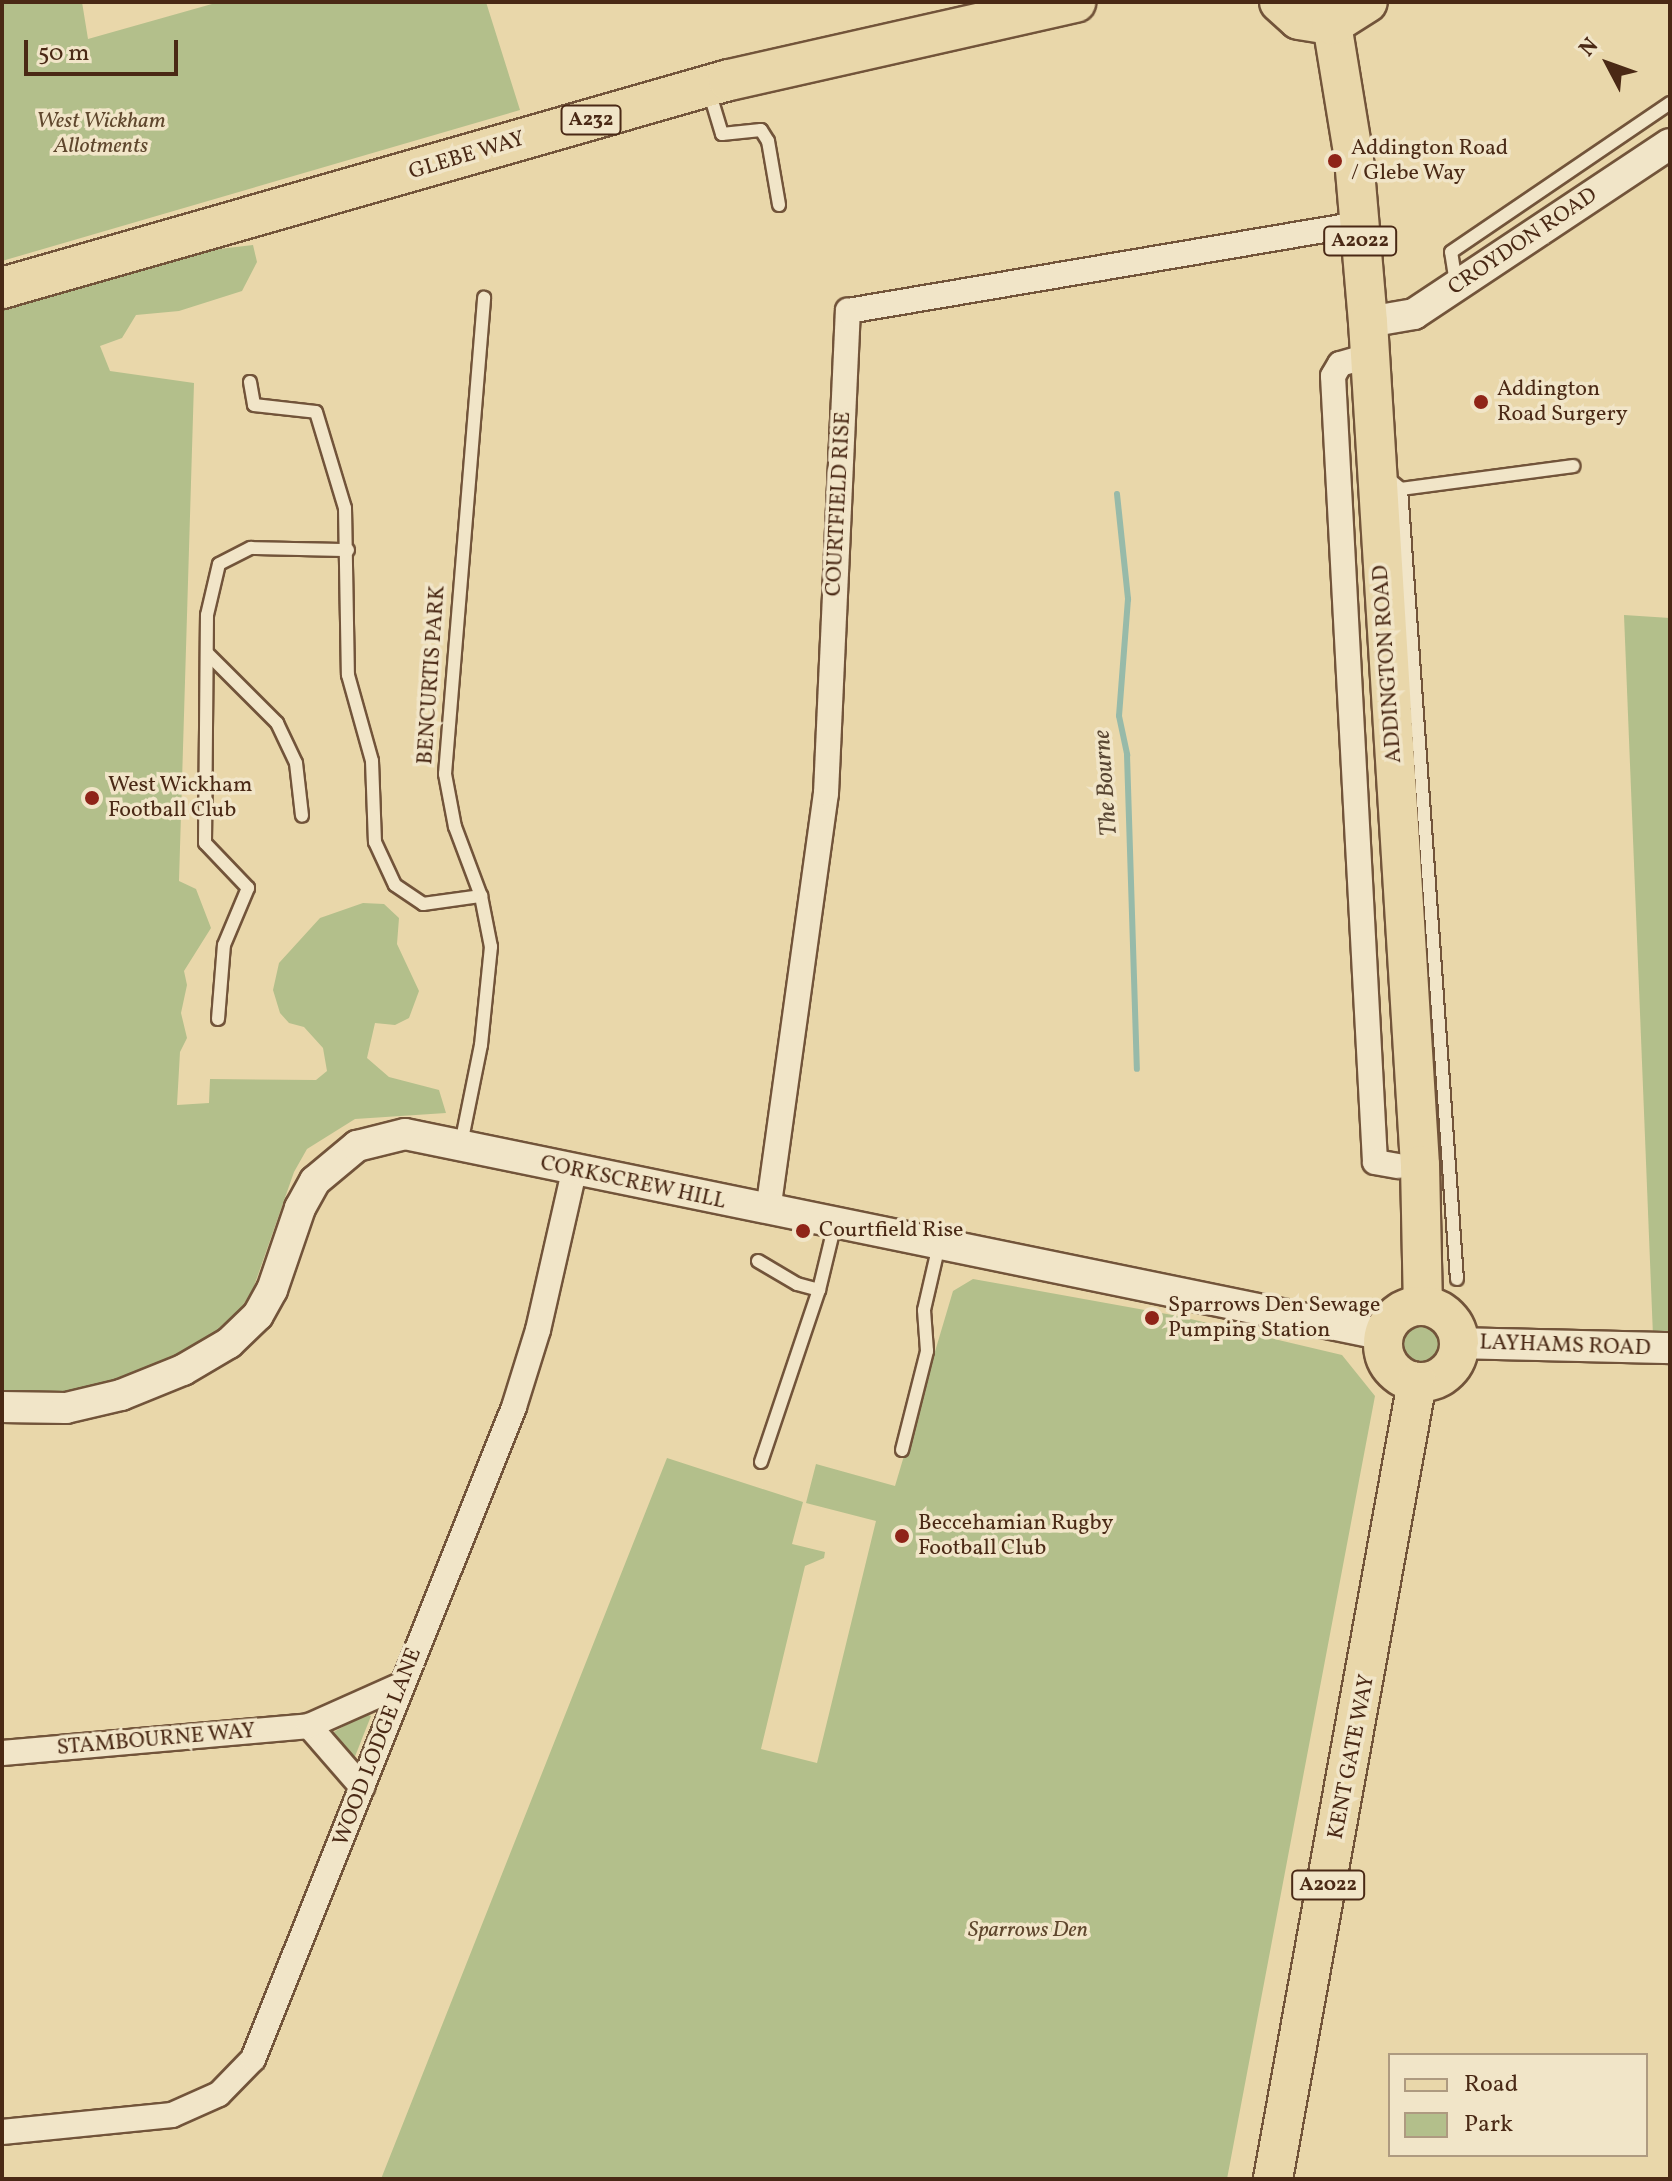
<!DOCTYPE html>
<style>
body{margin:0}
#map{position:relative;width:1672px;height:2181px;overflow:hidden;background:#e9d7aa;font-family:Vollkorn,serif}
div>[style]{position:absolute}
.green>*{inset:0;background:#b3bf8b}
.round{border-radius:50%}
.stream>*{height:6px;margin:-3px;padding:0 3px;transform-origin:3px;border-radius:3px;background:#97baa9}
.roads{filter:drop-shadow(2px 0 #72543a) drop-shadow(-2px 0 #72543a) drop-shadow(0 2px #72543a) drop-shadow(0 -2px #72543a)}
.service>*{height:12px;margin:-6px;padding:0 6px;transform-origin:6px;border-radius:6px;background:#f1e5c8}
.minor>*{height:24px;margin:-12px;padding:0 12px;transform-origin:12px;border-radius:12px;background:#f1e5c8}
.tertiary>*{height:30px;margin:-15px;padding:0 15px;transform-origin:15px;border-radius:15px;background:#f1e5c8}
.primary>*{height:38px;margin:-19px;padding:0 19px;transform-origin:19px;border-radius:19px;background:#e9d7aa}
.primary>.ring{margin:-19px;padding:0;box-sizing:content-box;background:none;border:38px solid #e9d7aa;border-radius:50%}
.trunk>*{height:40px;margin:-20px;padding:0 20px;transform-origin:20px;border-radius:20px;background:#e9d7aa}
.dots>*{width:22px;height:22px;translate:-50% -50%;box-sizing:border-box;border:4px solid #f1e5c8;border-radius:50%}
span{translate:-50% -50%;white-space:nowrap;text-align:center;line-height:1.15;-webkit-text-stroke:7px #f1e5c8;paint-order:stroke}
.shield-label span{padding:2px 6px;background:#f1e5c8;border:2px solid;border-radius:6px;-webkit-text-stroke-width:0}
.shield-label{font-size:20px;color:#4a2915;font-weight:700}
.park-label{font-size:22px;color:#5f472d;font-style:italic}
.poi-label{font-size:22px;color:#4a2915}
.left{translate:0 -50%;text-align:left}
.street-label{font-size:22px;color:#4a2915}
.water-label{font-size:24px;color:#594633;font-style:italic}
.frame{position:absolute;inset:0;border:4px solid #4a2915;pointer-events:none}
.legend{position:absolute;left:1388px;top:2053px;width:260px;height:104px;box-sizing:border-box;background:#f1e5c8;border:2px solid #ae9a80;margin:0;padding:10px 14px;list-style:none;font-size:24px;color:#4a2915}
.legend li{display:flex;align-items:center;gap:16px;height:40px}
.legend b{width:40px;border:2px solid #ae9a80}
.north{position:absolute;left:1568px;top:24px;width:80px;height:80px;-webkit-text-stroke:6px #f1e5c8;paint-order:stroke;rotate:311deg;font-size:22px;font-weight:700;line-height:32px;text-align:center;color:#4a2915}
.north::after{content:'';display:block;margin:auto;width:28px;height:36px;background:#4a2915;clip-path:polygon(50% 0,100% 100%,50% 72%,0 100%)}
.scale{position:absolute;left:24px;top:40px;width:154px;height:36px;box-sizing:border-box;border:4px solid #4a2915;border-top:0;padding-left:10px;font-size:24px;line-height:28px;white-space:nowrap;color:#4a2915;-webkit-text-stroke:6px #f1e5c8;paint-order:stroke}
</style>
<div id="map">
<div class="green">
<div style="clip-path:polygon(2px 2px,82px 2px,88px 39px,219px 2px,486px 2px,520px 110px,2px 261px)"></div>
<div style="clip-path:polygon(253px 245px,257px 262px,242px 291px,179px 311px,136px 315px,122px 338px,100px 346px,110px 371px,194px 383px,179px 881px,196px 889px,211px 928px,184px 971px,187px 985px,181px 1013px,187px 1038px,180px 1052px,177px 1105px,209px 1103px,210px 1079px,316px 1080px,327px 1071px,323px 1048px,304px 1027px,289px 1023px,280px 1013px,273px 990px,279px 963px,320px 918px,363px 903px,384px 904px,399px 918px,397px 944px,419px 991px,409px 1018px,395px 1025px,375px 1023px,367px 1058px,389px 1077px,439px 1090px,446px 1113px,355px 1119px,307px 1149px,294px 1172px,253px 1289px,240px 1310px,204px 1341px,113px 1383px,79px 1393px,2px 1398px,2px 307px,202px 251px)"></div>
<div style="clip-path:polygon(1624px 615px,1670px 618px,1670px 1334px,1653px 1336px)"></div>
<div style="clip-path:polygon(973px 1279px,1178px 1316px,1342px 1355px,1375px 1396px,1227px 2179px,381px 2179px,667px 1458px,803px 1502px,792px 1544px,825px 1552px,824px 1558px,805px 1566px,761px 1749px,817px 1763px,876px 1521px,806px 1503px,816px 1464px,895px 1486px,953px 1291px)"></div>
<div class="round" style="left:1401px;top:1323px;width:40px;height:40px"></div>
<div style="clip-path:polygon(366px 1714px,371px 1716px,354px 1759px,330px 1734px)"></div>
</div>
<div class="stream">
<div style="left:1117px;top:494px;width:106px;rotate:84deg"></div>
<div style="left:1128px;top:599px;width:117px;rotate:94.4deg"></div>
<div style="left:1119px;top:716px;width:40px;rotate:78deg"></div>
<div style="left:1127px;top:755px;width:314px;rotate:88.2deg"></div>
</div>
<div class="roads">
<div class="service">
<div style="left:709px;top:91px;width:45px;rotate:73.2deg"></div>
<div style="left:722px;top:134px;width:39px;rotate:-6deg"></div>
<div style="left:761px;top:130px;width:13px;rotate:58deg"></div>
<div style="left:768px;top:141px;width:65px;rotate:80.2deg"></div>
<div style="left:1456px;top:283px;width:31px;rotate:-99deg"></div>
<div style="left:1451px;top:252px;width:265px;rotate:-34.2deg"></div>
<div style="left:250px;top:382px;width:23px;rotate:80deg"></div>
<div style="left:254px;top:405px;width:62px;rotate:6.4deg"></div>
<div style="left:316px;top:412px;width:100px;rotate:73.2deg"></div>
<div style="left:345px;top:508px;width:167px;rotate:89deg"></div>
<div style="left:348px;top:675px;width:89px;rotate:74.4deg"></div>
<div style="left:372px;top:761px;width:81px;rotate:87.9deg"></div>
<div style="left:375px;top:842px;width:47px;rotate:65.1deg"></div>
<div style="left:395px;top:885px;width:34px;rotate:34deg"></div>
<div style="left:423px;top:904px;width:59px;rotate:-7.9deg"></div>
<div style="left:1385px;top:476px;width:21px;rotate:39deg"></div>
<div style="left:1401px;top:489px;width:792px;rotate:85.95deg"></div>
<div style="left:1401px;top:489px;width:174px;rotate:-7.6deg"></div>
<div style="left:208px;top:654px;width:98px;rotate:45deg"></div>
<div style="left:277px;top:723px;width:44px;rotate:64.6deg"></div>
<div style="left:296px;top:763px;width:53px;rotate:83.5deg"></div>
<div style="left:218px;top:1019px;width:74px;rotate:-85.4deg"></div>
<div style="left:224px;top:945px;width:62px;rotate:-67.2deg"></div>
<div style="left:248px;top:888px;width:62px;rotate:-133.7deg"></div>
<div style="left:205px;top:843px;width:228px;rotate:-89.5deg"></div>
<div style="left:207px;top:615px;width:52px;rotate:-76.8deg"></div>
<div style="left:219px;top:564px;width:36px;rotate:-27deg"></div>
<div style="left:251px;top:548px;width:97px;rotate:1.2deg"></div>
<div style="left:461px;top:1144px;width:101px;rotate:-78.6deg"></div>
<div style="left:481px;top:1045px;width:99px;rotate:-84.2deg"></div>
<div style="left:491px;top:947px;width:52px;rotate:-101.1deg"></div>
<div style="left:481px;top:896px;width:74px;rotate:-110.6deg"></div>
<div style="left:455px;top:827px;width:54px;rotate:-100.7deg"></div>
<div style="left:445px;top:774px;width:478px;rotate:-85.3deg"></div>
<div style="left:758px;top:1261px;width:45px;rotate:30.5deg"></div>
<div style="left:797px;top:1284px;width:23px;rotate:15deg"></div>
<div style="left:902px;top:1450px;width:102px;rotate:-75.8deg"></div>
<div style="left:927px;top:1351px;width:41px;rotate:-94.2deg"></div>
<div style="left:924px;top:1310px;width:67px;rotate:-77deg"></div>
<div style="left:761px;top:1462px;width:182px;rotate:-71.4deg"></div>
<div style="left:819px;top:1290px;width:68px;rotate:-76.4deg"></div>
</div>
<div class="minor">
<div style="left:1368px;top:356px;width:29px;rotate:164deg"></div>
<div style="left:1340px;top:364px;width:14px;rotate:120deg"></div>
<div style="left:1333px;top:376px;width:787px;rotate:86.94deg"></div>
<div style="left:1375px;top:1162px;width:23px;rotate:10deg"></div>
<div style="left:768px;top:1211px;width:422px;rotate:-82.1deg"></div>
<div style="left:826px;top:793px;width:483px;rotate:-87.4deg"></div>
<div style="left:848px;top:311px;width:518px;rotate:-9.66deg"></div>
<div style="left:309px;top:1726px;width:81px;rotate:49deg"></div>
<div style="left:2px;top:1753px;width:308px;rotate:-5deg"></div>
<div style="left:309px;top:1726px;width:101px;rotate:-24deg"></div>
<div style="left:2px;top:2132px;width:171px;rotate:-5.7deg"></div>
<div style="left:172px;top:2115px;width:51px;rotate:-24.1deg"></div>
<div style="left:219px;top:2094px;width:49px;rotate:-45.8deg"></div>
<div style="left:253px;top:2059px;width:702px;rotate:-68.18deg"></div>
<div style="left:514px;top:1407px;width:81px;rotate:-72.7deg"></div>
<div style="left:538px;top:1330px;width:162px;rotate:-77.2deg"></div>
</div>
<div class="tertiary">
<div style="left:1368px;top:322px;width:47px;rotate:-9.9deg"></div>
<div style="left:1414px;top:314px;width:307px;rotate:-33.6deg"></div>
<div style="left:1459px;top:1343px;width:211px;rotate:1.4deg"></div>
<div style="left:2px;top:1407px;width:64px;rotate:0.9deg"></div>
<div style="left:66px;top:1408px;width:57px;rotate:-13.3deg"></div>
<div style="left:121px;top:1395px;width:67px;rotate:-22deg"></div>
<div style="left:183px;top:1370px;width:53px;rotate:-30.4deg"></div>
<div style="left:229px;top:1343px;width:40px;rotate:-44deg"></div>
<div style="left:258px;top:1315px;width:29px;rotate:-61deg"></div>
<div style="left:272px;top:1290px;width:87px;rotate:-71.1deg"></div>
<div style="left:300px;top:1208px;width:31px;rotate:-61deg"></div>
<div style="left:315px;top:1181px;width:55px;rotate:-39.8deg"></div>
<div style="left:357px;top:1146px;width:49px;rotate:-14deg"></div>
<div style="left:405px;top:1134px;width:999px;rotate:11.6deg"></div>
</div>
<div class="primary">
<div style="left:1332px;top:24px;width:137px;rotate:80.7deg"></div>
<div style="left:1354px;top:159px;width:164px;rotate:85.1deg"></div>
<div style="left:1368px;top:322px;width:845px;rotate:86.47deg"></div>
<div style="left:1420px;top:1165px;width:141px;rotate:88.8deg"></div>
<div class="ring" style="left:1383px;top:1306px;width:38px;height:38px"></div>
<div style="left:1273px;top:2179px;width:810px;rotate:-79.76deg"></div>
</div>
<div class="trunk">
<div style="left:1280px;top:2px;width:25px;rotate:42deg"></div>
<div style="left:1299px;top:19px;width:33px;rotate:9deg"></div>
<div style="left:1332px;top:24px;width:41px;rotate:-32.2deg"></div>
<div style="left:2px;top:288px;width:756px;rotate:-15.97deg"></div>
<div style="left:729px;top:80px;width:355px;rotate:-12.7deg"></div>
</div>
</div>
<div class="dots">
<div style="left:1335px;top:161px;background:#8f2418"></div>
<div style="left:1481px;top:402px;background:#8f2418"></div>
<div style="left:92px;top:798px;background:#8f2418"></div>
<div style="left:803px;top:1231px;background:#8f2418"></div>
<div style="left:1152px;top:1318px;background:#8f2418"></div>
<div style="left:902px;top:1536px;background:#8f2418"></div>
</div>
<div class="shield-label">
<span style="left:591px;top:120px">A232</span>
<span style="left:1360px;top:241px">A2022</span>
<span style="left:1328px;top:1885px">A2022</span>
</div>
<div class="park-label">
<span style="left:101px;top:134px">West Wickham<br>Allotments</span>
<span style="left:1028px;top:1931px">Sparrows Den</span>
</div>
<div class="poi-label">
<span class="left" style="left:1351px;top:161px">Addington Road<br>/ Glebe Way</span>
<span class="left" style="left:1497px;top:402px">Addington<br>Road Surgery</span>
<span class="left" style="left:108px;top:798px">West Wickham<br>Football Club</span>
<span class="left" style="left:819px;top:1231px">Courtfield Rise</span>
<span class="left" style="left:1168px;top:1318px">Sparrows Den Sewage<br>Pumping Station</span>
<span class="left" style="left:918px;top:1536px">Beccehamian Rugby<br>Football Club</span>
</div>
<div class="street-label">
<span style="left:467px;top:156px;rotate:-17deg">GLEBE WAY</span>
<span style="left:1523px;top:242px;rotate:-34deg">CROYDON ROAD</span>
<span style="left:839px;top:504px;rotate:-87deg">COURTFIELD RISE</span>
<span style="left:1388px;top:664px;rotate:-94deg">ADDINGTON ROAD</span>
<span style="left:432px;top:675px;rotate:-86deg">BENCURTIS PARK</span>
<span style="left:633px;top:1183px;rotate:12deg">CORKSCREW HILL</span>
<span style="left:1565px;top:1346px;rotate:2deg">LAYHAMS ROAD</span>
<span style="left:156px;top:1740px;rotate:-5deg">STAMBOURNE WAY</span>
<span style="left:378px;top:1747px;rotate:-69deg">WOOD LODGE LANE</span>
<span style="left:1352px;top:1757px;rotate:-79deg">KENT GATE WAY</span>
</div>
<div class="water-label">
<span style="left:1107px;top:783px;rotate:-94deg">The Bourne</span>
</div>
<div class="frame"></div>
<ul class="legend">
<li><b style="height:10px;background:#e9d7aa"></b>Road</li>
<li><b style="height:22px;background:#b3bf8b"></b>Park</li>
</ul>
<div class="north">N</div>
<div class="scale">50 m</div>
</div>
